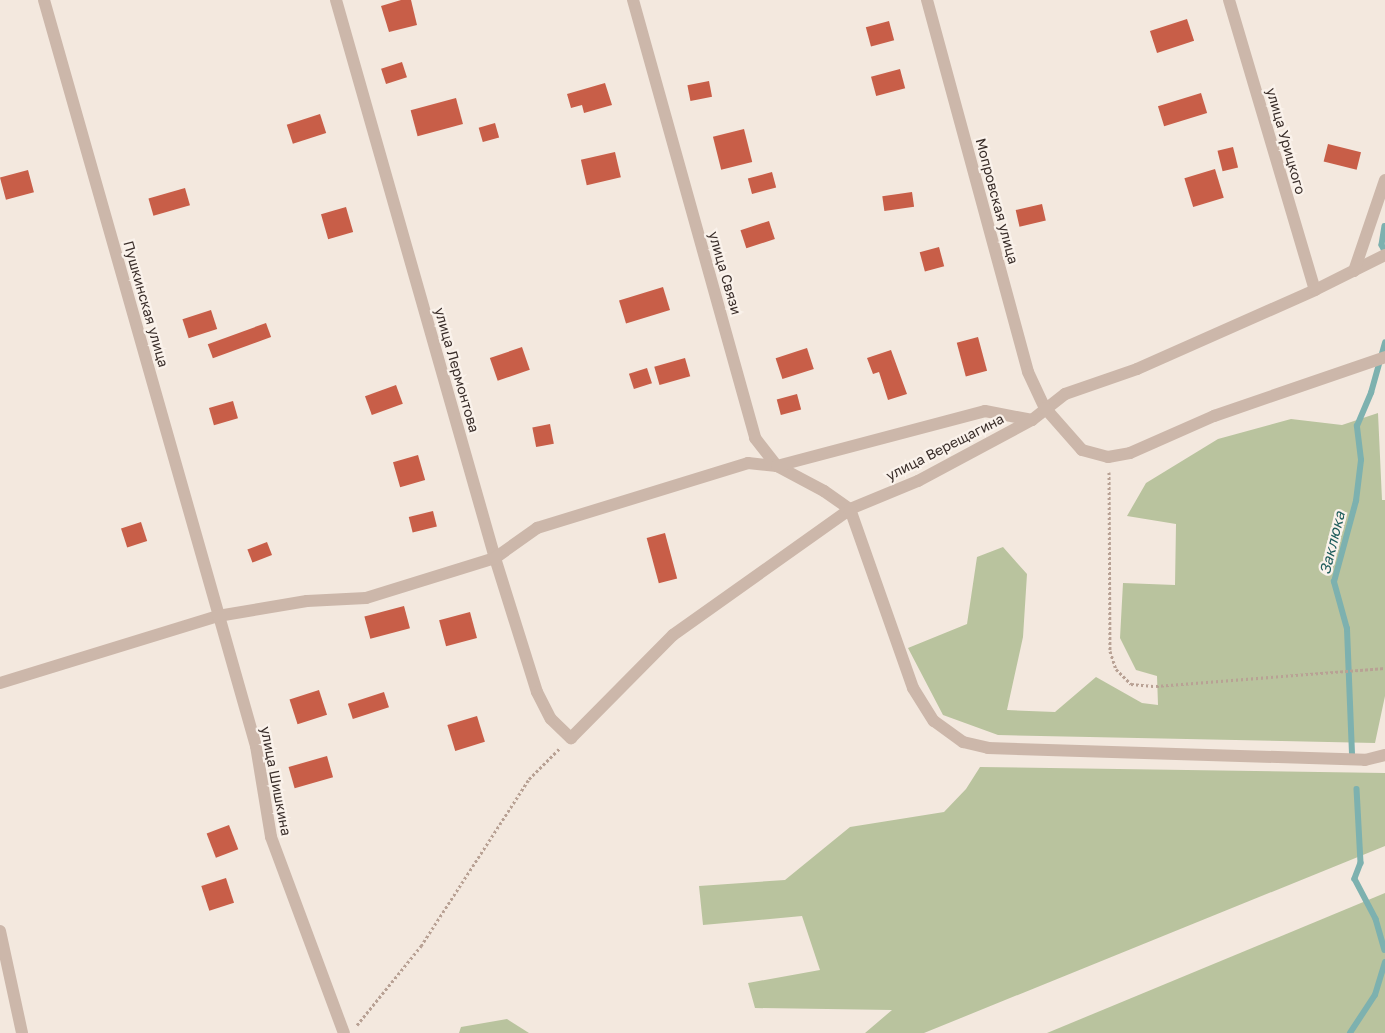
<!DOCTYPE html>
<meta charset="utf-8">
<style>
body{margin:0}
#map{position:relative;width:1385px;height:1033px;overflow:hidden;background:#f3e8de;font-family:"Golos Text",sans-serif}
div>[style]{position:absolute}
.green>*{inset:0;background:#b9c39e}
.stream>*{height:5.5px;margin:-2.75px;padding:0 2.75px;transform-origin:2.75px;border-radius:2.75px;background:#7db1af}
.building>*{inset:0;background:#c85e48;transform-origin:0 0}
.path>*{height:3px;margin-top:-1.5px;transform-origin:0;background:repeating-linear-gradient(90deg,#b8a194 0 2.5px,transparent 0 5px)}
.minor>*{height:12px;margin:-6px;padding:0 6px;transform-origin:6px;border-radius:6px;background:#ccb7aa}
span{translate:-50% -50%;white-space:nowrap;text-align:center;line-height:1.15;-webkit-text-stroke:4.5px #faf2eb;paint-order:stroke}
.street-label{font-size:14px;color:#392d29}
.water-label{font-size:15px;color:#1e5c5b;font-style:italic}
</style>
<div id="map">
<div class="green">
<div style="clip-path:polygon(1378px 413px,1382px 500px,1385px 500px,1385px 696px,1375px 743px,998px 735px,943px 715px,908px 648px,967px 624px,977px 557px,1003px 547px,1027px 574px,1023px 637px,1007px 710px,1055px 712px,1096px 677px,1142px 703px,1158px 705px,1157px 676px,1136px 670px,1120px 638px,1123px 583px,1175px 585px,1176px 524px,1127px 516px,1146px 483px,1218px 439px,1291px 419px,1342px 425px)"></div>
<div style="clip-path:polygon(980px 767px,1385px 773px,1385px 846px,924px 1033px,865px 1033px,892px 1010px,755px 1008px,748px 983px,820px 970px,802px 916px,703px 925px,699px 886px,785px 880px,850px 827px,944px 812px,966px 789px)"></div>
<div style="clip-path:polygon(1385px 893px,1385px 1033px,1047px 1033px)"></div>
<div style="clip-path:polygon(507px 1019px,529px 1033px,459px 1033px,461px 1027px)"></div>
</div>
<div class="stream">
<div style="left:1385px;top:226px;width:19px;rotate:99deg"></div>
<div style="left:1382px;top:245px;width:7px;rotate:63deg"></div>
<div style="left:1352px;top:754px;width:125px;rotate:-92.3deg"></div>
<div style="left:1347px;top:629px;width:49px;rotate:-105.5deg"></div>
<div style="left:1334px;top:582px;width:84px;rotate:-74.8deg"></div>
<div style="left:1356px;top:501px;width:41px;rotate:-83deg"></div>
<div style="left:1361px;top:460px;width:34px;rotate:-97deg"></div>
<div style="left:1357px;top:426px;width:36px;rotate:-67deg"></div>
<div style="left:1371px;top:393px;width:52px;rotate:-74.4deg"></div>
<div style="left:1357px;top:789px;width:74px;rotate:86.9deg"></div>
<div style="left:1361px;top:863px;width:17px;rotate:111deg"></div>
<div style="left:1355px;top:879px;width:45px;rotate:62.3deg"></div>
<div style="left:1376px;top:919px;width:32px;rotate:74deg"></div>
<div style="left:1350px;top:1033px;width:45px;rotate:-56.7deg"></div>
<div style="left:1375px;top:995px;width:34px;rotate:-73deg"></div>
</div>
<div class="building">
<div style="clip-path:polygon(401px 0,411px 0,417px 25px,389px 32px,381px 6px)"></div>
<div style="left:1187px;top:19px;width:23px;height:39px;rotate:72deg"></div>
<div style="left:889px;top:21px;width:20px;height:24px;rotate:75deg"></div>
<div style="left:402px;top:62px;width:16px;height:22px;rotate:72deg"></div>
<div style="left:900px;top:69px;width:20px;height:30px;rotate:75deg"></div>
<div style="left:709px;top:81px;width:16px;height:22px;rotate:79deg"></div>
<div style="clip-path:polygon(605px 83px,612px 105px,584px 113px,582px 105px,571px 108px,567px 94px)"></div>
<div style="left:1201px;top:93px;width:21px;height:45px;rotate:73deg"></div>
<div style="left:456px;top:98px;width:27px;height:47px;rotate:75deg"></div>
<div style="left:320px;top:114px;width:20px;height:35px;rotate:72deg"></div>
<div style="left:495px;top:123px;width:15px;height:17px;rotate:74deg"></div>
<div style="left:744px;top:129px;width:34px;height:32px;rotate:76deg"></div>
<div style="left:1328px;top:144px;width:34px;height:18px;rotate:14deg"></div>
<div style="left:1233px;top:147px;width:21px;height:16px;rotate:76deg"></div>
<div style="left:615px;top:152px;width:26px;height:35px;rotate:77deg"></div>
<div style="left:1215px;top:169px;width:30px;height:32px;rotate:73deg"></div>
<div style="left:28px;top:170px;width:23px;height:29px;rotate:75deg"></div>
<div style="left:772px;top:172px;width:16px;height:25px;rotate:75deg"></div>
<div style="left:185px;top:188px;width:18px;height:38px;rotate:74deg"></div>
<div style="left:912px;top:192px;width:15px;height:30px;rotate:82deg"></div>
<div style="left:1042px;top:204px;width:17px;height:27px;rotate:77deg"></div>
<div style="left:346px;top:207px;width:26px;height:26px;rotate:74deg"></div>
<div style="left:769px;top:221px;width:19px;height:30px;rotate:72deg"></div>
<div style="left:939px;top:247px;width:20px;height:20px;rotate:75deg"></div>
<div style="left:663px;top:287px;width:24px;height:46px;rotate:73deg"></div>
<div style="left:211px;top:310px;width:20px;height:30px;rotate:72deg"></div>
<div style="left:266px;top:323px;width:15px;height:62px;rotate:70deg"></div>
<div style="left:978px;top:337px;width:35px;height:22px;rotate:75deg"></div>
<div style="left:522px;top:347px;width:24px;height:34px;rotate:71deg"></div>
<div style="left:807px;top:348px;width:22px;height:33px;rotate:72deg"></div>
<div style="clip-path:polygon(891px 350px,907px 394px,888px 400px,879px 372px,873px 374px,867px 358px)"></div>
<div style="left:685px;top:358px;width:19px;height:32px;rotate:74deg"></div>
<div style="left:647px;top:368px;width:16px;height:19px;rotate:72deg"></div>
<div style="left:396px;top:385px;width:20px;height:33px;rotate:70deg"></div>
<div style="left:797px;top:394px;width:16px;height:21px;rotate:75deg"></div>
<div style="left:233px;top:401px;width:18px;height:25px;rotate:74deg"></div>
<div style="left:550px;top:424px;width:20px;height:18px;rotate:79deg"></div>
<div style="left:418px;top:455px;width:26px;height:26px;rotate:74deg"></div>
<div style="left:433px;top:511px;width:16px;height:25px;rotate:76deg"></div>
<div style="left:141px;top:522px;width:20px;height:21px;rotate:72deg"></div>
<div style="left:665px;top:533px;width:47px;height:19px;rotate:75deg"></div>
<div style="left:267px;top:542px;width:14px;height:21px;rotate:69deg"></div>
<div style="left:404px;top:606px;width:23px;height:41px;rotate:75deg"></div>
<div style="left:470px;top:612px;width:27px;height:32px;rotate:75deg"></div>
<div style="left:319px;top:690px;width:26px;height:31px;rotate:72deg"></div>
<div style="left:384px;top:692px;width:16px;height:38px;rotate:72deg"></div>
<div style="left:477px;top:716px;width:27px;height:31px;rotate:73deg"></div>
<div style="left:327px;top:756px;width:22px;height:40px;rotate:74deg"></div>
<div style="left:229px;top:825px;width:26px;height:24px;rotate:69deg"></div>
<div style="left:226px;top:878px;width:26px;height:26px;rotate:72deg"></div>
</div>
<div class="path">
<div style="left:1109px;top:472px;width:179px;rotate:89.7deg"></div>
<div style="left:1110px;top:651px;width:19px;rotate:72deg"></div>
<div style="left:1116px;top:669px;width:21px;rotate:45deg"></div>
<div style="left:1131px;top:684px;width:25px;rotate:5deg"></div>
<div style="left:1156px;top:686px;width:230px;rotate:-4.5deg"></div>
<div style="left:357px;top:1025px;width:102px;rotate:-51deg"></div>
<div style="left:421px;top:946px;width:199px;rotate:-57.1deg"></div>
<div style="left:529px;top:779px;width:45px;rotate:-45deg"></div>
</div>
<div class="minor">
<div style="left:44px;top:0;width:776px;rotate:74.14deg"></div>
<div style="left:256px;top:746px;width:92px;rotate:80.6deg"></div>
<div style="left:271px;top:837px;width:209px;rotate:69.6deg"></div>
<div style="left:336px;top:0;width:580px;rotate:74.1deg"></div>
<div style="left:495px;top:558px;width:140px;rotate:72.6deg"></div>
<div style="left:537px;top:692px;width:30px;rotate:63deg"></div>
<div style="left:551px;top:719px;width:28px;rotate:44deg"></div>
<div style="left:571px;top:738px;width:145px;rotate:-45.3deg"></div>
<div style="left:673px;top:635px;width:217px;rotate:-35.4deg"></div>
<div style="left:850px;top:509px;width:74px;rotate:-22.4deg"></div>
<div style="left:918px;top:481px;width:129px;rotate:-28.2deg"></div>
<div style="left:1032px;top:420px;width:42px;rotate:-38.2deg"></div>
<div style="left:1065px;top:394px;width:76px;rotate:-19.1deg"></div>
<div style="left:1137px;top:369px;width:195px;rotate:-23.9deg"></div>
<div style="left:1315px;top:290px;width:78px;rotate:-26.6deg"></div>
<div style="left:633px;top:0;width:455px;rotate:74.4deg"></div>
<div style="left:755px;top:438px;width:36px;rotate:52deg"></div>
<div style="left:777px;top:466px;width:53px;rotate:28deg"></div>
<div style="left:824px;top:491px;width:32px;rotate:35deg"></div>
<div style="left:850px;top:509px;width:190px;rotate:70.6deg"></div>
<div style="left:913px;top:688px;width:39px;rotate:58deg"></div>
<div style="left:934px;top:721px;width:36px;rotate:36deg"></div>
<div style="left:963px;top:742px;width:26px;rotate:13deg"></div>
<div style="left:988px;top:748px;width:377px;rotate:1.8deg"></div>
<div style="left:1365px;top:760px;width:21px;rotate:-14deg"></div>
<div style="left:927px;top:0;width:385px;rotate:74.8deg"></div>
<div style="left:1028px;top:372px;width:40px;rotate:65deg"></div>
<div style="left:1045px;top:408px;width:56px;rotate:48.6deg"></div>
<div style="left:1082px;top:450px;width:27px;rotate:15deg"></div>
<div style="left:1108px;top:457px;width:22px;rotate:-10deg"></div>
<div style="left:1130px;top:453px;width:92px;rotate:-23.8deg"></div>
<div style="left:1214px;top:416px;width:181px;rotate:-19deg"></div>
<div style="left:1229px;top:0;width:302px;rotate:73.5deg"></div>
<div style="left:1354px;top:271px;width:96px;rotate:-71.2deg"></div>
<div style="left:0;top:683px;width:228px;rotate:-17.1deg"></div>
<div style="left:218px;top:616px;width:90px;rotate:-9.6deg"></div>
<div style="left:307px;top:601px;width:59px;rotate:-2.9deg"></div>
<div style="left:366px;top:598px;width:135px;rotate:-17.2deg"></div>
<div style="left:495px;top:558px;width:52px;rotate:-35.5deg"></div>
<div style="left:537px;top:528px;width:221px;rotate:-17.1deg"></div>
<div style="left:748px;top:463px;width:29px;rotate:6deg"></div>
<div style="left:777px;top:466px;width:215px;rotate:-14.8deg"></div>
<div style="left:985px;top:411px;width:48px;rotate:10.8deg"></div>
<div style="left:0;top:931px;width:104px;rotate:77.8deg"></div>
</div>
<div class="street-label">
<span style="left:1286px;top:141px;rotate:74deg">улица Урицкого</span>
<span style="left:997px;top:201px;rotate:75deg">Мопровская улица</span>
<span style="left:725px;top:273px;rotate:74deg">улица Связи</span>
<span style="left:146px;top:304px;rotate:74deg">Пушкинская улица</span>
<span style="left:457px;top:370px;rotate:74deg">улица Лермонтова</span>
<span style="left:945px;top:447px;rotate:-27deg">улица Верещагина</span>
<span style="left:276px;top:781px;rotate:79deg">улица Шишкина</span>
</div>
<div class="water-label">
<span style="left:1332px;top:543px;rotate:-76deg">Заклюка</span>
</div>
</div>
